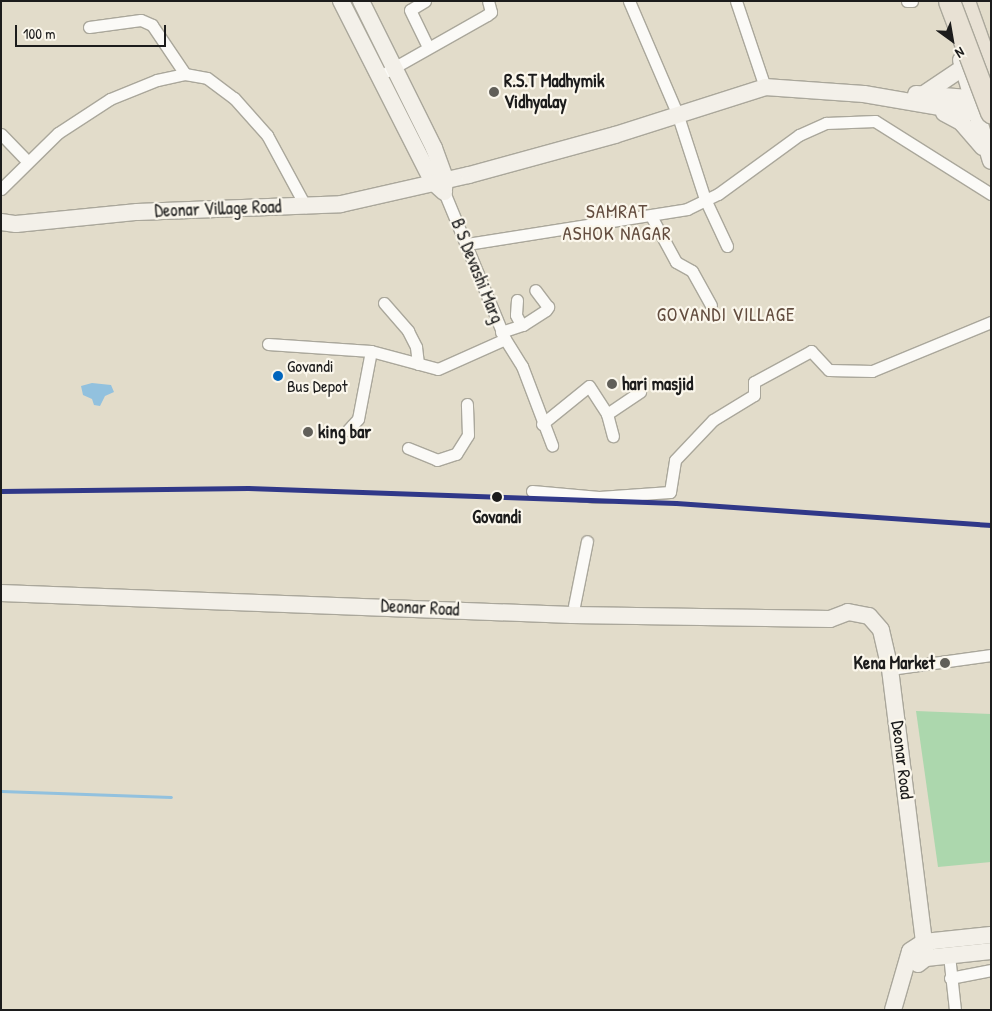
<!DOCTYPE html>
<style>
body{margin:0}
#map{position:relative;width:992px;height:1011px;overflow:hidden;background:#e2dcca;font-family:"Patrick Hand",sans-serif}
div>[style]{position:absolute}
.green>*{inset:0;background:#acd7ad}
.water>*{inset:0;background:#92c1de}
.stream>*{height:3px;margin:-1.5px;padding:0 1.5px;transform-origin:1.5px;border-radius:1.5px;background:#92c1de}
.roads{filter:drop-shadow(1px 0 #aaa79b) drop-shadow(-1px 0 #aaa79b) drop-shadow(0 1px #aaa79b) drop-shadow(0 -1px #aaa79b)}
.street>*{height:11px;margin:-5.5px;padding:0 5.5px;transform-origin:5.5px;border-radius:5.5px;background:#fbfaf7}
.secondary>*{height:16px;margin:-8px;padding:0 8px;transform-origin:8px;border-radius:8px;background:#f3f0e9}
.highway>*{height:21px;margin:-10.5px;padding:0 10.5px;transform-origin:10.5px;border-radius:10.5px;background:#e8e1d4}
.bridges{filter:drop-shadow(1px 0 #aaa79b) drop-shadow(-1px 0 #aaa79b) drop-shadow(0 1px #aaa79b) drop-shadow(0 -1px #aaa79b)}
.highway-bridge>*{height:21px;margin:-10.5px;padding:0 10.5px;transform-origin:10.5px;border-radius:10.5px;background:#e8e1d4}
.rail-1>*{height:5px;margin:-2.5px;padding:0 2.5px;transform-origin:2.5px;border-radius:2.5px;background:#303888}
.dots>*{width:14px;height:14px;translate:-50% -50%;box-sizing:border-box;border:2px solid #fbf7ec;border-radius:50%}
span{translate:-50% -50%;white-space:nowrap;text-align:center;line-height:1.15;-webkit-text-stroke:4.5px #fbf7ec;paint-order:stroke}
.bus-label{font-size:17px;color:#1c1c1c}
.left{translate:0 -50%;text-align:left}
.poi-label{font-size:18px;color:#1c1c1c;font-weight:700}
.right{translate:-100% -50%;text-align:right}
.street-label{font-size:18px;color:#1c1c1c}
.stop-label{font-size:18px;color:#1c1c1c;font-weight:700}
.neighbourhood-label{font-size:19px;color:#634d3f;letter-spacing:1px}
.frame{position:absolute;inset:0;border:2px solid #1c1c1c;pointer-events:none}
.north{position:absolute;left:927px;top:15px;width:50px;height:50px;-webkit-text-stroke:4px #fbf7ec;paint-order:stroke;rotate:148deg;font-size:14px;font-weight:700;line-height:20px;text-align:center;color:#1c1c1c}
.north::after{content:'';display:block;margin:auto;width:18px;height:22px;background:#1c1c1c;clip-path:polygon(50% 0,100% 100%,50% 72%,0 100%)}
.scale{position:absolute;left:15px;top:25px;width:151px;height:22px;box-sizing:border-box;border:2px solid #1c1c1c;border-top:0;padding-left:6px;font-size:15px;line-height:18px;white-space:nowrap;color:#1c1c1c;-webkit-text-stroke:4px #fbf7ec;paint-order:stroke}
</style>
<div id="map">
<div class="green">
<div style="clip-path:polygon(916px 711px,991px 714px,991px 862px,938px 867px)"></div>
</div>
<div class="water">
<div style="clip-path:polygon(92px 383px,111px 385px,114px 392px,105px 396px,100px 406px,94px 405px,92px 399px,83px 395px,81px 386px)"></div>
</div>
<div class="stream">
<div style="left:1px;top:791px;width:170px;rotate:2deg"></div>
</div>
<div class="roads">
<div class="street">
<div style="left:425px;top:1px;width:17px;rotate:149deg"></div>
<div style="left:410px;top:10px;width:41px;rotate:64.1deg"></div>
<div style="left:629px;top:1px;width:122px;rotate:66.8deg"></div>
<div style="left:677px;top:113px;width:90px;rotate:72deg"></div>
<div style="left:705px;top:199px;width:52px;rotate:64.9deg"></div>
<div style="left:736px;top:1px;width:91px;rotate:71.4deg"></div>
<div style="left:907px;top:1px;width:5px"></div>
<div style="left:89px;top:27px;width:52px;rotate:-7.7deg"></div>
<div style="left:141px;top:20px;width:12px;rotate:24deg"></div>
<div style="left:152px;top:25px;width:59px;rotate:56deg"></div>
<div style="left:388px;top:71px;width:114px;rotate:-29.5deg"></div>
<div style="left:487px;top:15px;width:5px;rotate:-37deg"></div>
<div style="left:491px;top:12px;width:11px;rotate:-105deg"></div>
<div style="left:1px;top:134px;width:37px;rotate:46deg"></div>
<div style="left:1px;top:189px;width:80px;rotate:-44.5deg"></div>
<div style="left:58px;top:133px;width:62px;rotate:-33.2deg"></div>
<div style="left:110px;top:99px;width:51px;rotate:-22deg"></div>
<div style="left:157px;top:80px;width:29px;rotate:-12deg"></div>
<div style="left:185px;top:74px;width:22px;rotate:10deg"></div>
<div style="left:207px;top:78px;width:34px;rotate:37deg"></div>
<div style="left:234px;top:98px;width:50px;rotate:48.3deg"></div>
<div style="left:267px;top:135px;width:82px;rotate:61.6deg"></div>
<div style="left:651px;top:216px;width:52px;rotate:61.5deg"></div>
<div style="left:676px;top:262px;width:18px;rotate:29deg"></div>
<div style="left:692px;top:271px;width:39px;rotate:61deg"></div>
<div style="left:467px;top:244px;width:223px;rotate:-9deg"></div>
<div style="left:687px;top:209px;width:34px;rotate:-26deg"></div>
<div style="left:718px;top:194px;width:100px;rotate:-36.1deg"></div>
<div style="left:799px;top:135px;width:30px;rotate:-24deg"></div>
<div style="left:826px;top:123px;width:49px;rotate:-2.3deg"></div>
<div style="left:875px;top:121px;width:137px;rotate:32.2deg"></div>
<div style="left:517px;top:300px;width:15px;rotate:94deg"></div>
<div style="left:516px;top:315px;width:11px;rotate:63deg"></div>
<div style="left:384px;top:303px;width:37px;rotate:49deg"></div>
<div style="left:408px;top:331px;width:18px;rotate:63deg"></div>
<div style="left:416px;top:347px;width:17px;rotate:83deg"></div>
<div style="left:501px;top:332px;width:23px;rotate:-18deg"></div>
<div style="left:523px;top:325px;width:27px;rotate:-33deg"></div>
<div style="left:546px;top:310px;width:4px;rotate:-56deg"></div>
<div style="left:548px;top:307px;width:21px;rotate:-127deg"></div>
<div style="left:505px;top:339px;width:32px;rotate:58deg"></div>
<div style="left:522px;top:366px;width:85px;rotate:69.2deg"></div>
<div style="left:268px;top:344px;width:103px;rotate:3.9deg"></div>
<div style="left:371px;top:351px;width:69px;rotate:15deg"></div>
<div style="left:438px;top:369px;width:73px;rotate:-24.1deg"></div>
<div style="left:505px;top:339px;width:159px;rotate:-112.5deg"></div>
<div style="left:607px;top:414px;width:23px;rotate:75deg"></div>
<div style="left:542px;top:424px;width:60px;rotate:-39deg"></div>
<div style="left:589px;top:386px;width:33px;rotate:57deg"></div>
<div style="left:607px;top:414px;width:40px;rotate:-34deg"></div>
<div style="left:348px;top:430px;width:15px;rotate:-48deg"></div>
<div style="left:358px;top:419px;width:69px;rotate:-79.2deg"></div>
<div style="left:408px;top:448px;width:31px;rotate:22deg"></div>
<div style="left:437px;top:460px;width:20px;rotate:-18deg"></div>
<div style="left:456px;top:454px;width:22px;rotate:-58deg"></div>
<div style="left:468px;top:435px;width:31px;rotate:-92deg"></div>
<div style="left:532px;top:491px;width:67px;rotate:5.1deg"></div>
<div style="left:599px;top:497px;width:71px;rotate:-4deg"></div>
<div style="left:670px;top:492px;width:32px;rotate:-81deg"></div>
<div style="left:675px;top:460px;width:55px;rotate:-46.5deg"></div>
<div style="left:713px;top:420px;width:48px;rotate:-31.4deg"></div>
<div style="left:754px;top:395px;width:13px;rotate:-90deg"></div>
<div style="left:754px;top:382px;width:65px;rotate:-28.5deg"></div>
<div style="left:811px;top:351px;width:26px;rotate:47deg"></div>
<div style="left:829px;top:370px;width:43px;rotate:1.3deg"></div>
<div style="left:872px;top:371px;width:129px;rotate:-22.4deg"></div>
<div style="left:574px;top:606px;width:66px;rotate:-78.7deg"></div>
<div style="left:890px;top:669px;width:102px;rotate:-7.9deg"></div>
<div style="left:949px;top:955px;width:55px;rotate:83.8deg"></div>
<div style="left:950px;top:978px;width:42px;rotate:-11deg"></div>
</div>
<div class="secondary">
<div style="left:341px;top:1px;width:203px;rotate:63.1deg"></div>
<div style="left:433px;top:182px;width:15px;rotate:42deg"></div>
<div style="left:361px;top:1px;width:164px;rotate:63.6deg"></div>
<div style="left:434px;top:148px;width:32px;rotate:70deg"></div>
<div style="left:445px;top:178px;width:11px;rotate:95deg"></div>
<div style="left:961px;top:60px;width:105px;rotate:73.5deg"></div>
<div style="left:916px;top:94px;width:66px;rotate:4.3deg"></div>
<div style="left:924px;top:94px;width:48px;rotate:-34deg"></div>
<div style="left:944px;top:113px;width:19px;rotate:28deg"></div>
<div style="left:961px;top:122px;width:33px;rotate:49deg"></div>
<div style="left:1px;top:222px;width:15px;rotate:8deg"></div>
<div style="left:16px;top:224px;width:122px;rotate:-5.7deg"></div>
<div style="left:137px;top:212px;width:204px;rotate:-2.2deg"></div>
<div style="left:341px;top:204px;width:131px;rotate:-12.8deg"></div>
<div style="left:469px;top:175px;width:151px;rotate:-15.3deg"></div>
<div style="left:615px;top:135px;width:157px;rotate:-17.7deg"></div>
<div style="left:765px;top:87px;width:99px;rotate:4deg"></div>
<div style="left:864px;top:94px;width:129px;rotate:9.8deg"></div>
<div style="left:1px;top:593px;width:571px;rotate:2.21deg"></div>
<div style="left:572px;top:615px;width:258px;rotate:0.9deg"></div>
<div style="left:830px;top:619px;width:19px;rotate:-21deg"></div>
<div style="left:848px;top:612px;width:21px;rotate:11deg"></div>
<div style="left:869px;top:616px;width:18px;rotate:49deg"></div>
<div style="left:881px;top:630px;width:40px;rotate:77deg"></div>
<div style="left:890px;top:669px;width:291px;rotate:82.9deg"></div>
<div style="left:918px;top:964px;width:10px;rotate:-37deg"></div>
<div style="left:926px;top:958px;width:65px;rotate:-6.1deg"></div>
<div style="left:893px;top:1010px;width:61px;rotate:-73.9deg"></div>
<div style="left:910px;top:951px;width:17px;rotate:-33deg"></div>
<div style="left:924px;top:942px;width:67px;rotate:-6deg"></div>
</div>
<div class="highway">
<div style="left:964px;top:1px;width:81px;rotate:70.4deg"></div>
</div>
</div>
<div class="bridges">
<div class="highway-bridge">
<div style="left:949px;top:1px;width:119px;rotate:69.3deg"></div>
</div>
</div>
<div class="rail-1">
<div style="left:1px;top:491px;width:247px;rotate:-0.7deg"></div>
<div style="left:248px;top:488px;width:428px;rotate:2deg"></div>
<div style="left:676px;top:503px;width:316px;rotate:4deg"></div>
</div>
<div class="dots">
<div style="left:494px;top:92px;background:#615f59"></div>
<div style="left:278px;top:376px;background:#0065bd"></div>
<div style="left:612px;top:384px;background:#615f59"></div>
<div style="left:308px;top:432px;background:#615f59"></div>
<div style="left:497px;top:497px;background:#1c1c1c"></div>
<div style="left:945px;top:663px;background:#615f59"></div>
</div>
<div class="bus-label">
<span class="left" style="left:287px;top:376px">Govandi<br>Bus Depot</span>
</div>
<div class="poi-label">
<span class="left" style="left:504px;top:92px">R.S.T Madhymik<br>Vidhyalay</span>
<span class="left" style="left:622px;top:384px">hari masjid</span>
<span class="left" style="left:318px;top:432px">king bar</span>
<span class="right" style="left:935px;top:663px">Kena Market</span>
</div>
<div class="street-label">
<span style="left:218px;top:209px;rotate:-2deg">Deonar Village Road</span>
<span style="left:477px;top:271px;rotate:68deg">B S Devashi Marg</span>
<span style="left:420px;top:608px;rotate:3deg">Deonar Road</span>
<span style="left:902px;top:760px;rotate:83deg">Deonar Road</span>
</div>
<div class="stop-label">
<span style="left:497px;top:517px">Govandi</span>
</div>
<div class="neighbourhood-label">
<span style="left:617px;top:223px">SAMRAT<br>ASHOK NAGAR</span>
<span style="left:726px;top:315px">GOVANDI VILLAGE</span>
</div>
<div class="frame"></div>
<div class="north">N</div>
<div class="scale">100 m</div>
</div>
